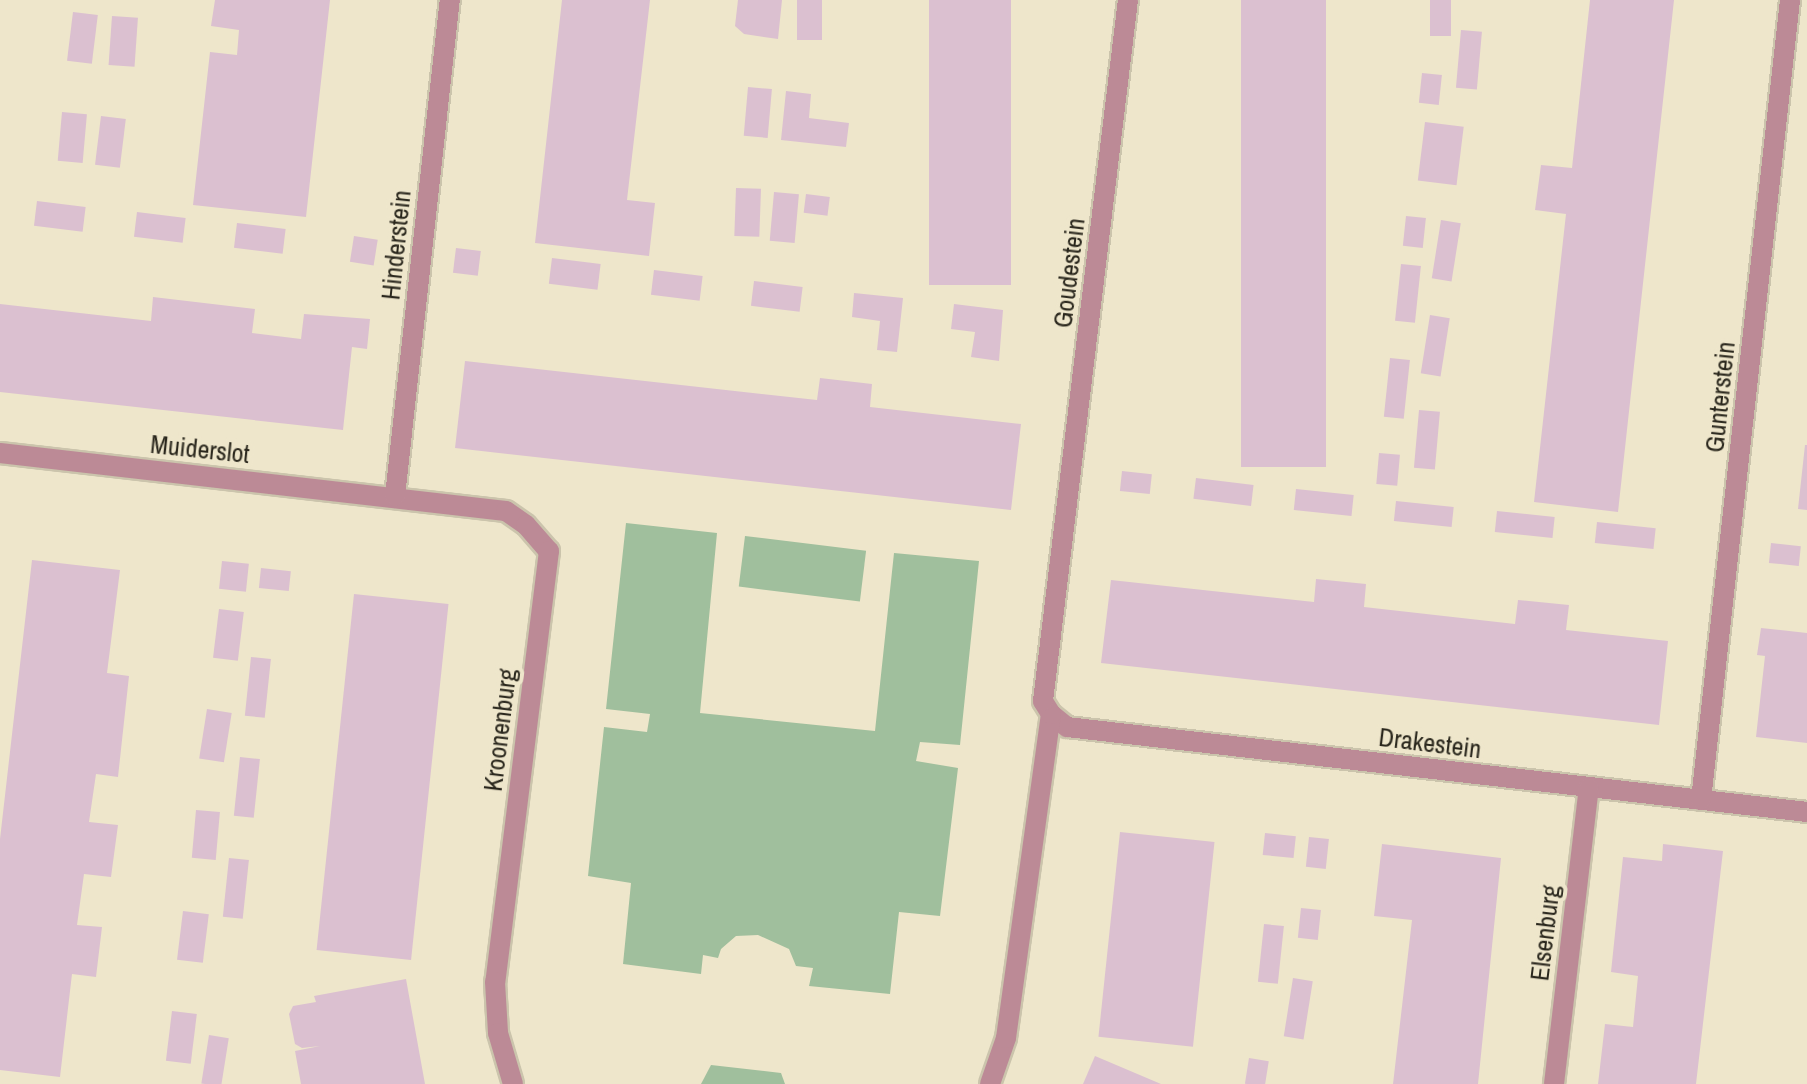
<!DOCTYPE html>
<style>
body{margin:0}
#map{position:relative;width:1807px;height:1084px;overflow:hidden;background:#eee6cb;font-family:"Archivo Narrow",sans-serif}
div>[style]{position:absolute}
.green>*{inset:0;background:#a0bf9d;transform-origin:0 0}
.building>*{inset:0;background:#dbc0d0;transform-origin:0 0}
.roads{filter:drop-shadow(2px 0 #cbc4ac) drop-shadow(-2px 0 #cbc4ac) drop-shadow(0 2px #cbc4ac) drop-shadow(0 -2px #cbc4ac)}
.street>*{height:20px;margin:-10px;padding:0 10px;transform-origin:10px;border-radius:10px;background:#bc8a96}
span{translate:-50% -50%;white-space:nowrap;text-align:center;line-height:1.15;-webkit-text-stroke:8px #eee6cb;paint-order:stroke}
.street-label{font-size:26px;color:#2a271d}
</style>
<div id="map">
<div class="green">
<div style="clip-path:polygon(626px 523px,717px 533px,700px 713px,875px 731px,894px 553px,979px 561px,960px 745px,920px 742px,916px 761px,958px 768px,940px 916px,899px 912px,890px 994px,809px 986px,813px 968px,796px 966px,789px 949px,758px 935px,736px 936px,721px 949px,718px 958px,703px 955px,701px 974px,623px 964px,631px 883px,588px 876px,604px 727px,647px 732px,650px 714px,606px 709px)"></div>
<div style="left:745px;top:536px;width:122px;height:51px;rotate:7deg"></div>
<div style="clip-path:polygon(711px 1065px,781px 1073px,785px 1084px,701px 1084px)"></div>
</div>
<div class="building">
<div style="clip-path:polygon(215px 0,330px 0,306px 217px,193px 205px,210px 52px,237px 55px,239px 30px,211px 26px)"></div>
<div style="clip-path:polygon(562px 0,650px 0,627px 200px,655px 203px,649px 256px,535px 243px)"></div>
<div style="clip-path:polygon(738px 0,782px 0,778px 39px,744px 34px,735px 26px)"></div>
<div style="left:797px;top:0;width:25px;height:40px"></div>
<div style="left:929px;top:0;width:82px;height:285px"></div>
<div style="left:1241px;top:0;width:85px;height:467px"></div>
<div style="left:1430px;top:0;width:21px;height:36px"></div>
<div style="clip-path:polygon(1590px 0,1674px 0,1618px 512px,1534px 502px,1566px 214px,1535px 210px,1541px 165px,1572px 168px)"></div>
<div style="left:73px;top:12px;width:25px;height:49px;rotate:7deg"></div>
<div style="left:112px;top:16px;width:26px;height:49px;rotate:4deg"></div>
<div style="left:1461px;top:30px;width:21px;height:58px;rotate:5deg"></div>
<div style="left:1422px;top:73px;width:20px;height:30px;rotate:6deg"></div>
<div style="left:748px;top:87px;width:24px;height:49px;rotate:5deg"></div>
<div style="clip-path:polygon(786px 91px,811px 94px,809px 118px,849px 123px,846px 147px,781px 140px)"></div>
<div style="left:62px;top:112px;width:25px;height:49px;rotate:5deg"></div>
<div style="left:101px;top:116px;width:25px;height:49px;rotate:7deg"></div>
<div style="left:1425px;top:122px;width:39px;height:59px;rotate:7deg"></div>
<div style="left:736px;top:188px;width:25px;height:48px;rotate:2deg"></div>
<div style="left:774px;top:192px;width:25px;height:49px;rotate:5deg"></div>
<div style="left:806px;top:194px;width:24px;height:19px;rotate:7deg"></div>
<div style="left:37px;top:201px;width:49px;height:25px;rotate:7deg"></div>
<div style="left:137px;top:212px;width:49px;height:25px;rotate:7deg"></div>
<div style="left:1406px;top:216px;width:20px;height:30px;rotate:6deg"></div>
<div style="left:1441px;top:220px;width:20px;height:59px;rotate:9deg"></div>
<div style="left:237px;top:223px;width:49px;height:25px;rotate:7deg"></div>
<div style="left:354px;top:236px;width:24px;height:26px;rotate:9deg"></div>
<div style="left:456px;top:248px;width:25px;height:25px;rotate:7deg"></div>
<div style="left:552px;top:258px;width:49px;height:26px;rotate:7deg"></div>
<div style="left:1401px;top:264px;width:20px;height:57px;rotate:6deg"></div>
<div style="left:654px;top:270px;width:49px;height:25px;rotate:7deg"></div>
<div style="left:754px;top:281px;width:49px;height:25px;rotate:7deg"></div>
<div style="clip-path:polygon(854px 293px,903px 298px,897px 352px,877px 350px,880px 321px,852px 317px)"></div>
<div style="clip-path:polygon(153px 297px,255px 309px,252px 333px,301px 339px,304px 314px,370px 319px,367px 349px,352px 347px,343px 430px,0 392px,0 304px,151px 321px)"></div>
<div style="clip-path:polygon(954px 304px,1003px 310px,999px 361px,971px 357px,975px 332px,951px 329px)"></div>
<div style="left:1430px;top:315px;width:20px;height:59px;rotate:9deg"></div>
<div style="left:1390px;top:358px;width:20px;height:59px;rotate:6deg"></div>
<div style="clip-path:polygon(465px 361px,817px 400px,820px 378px,872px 384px,870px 407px,1021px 424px,1011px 510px,455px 448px)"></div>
<div style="left:1419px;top:410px;width:21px;height:58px;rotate:5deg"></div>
<div style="clip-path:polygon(1805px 445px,1807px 445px,1807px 510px,1798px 509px)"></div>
<div style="left:1379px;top:453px;width:21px;height:31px;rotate:5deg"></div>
<div style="left:1122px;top:471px;width:30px;height:20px;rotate:6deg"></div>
<div style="left:1196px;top:478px;width:58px;height:21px;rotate:7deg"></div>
<div style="left:1296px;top:489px;width:58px;height:21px;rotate:6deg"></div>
<div style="left:1396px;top:501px;width:58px;height:20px;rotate:6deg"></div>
<div style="left:1497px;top:511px;width:58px;height:21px;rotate:6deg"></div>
<div style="left:1597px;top:522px;width:59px;height:21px;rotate:6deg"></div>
<div style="left:1771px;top:543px;width:30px;height:20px;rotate:6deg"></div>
<div style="clip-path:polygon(32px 560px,120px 570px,107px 673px,129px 676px,118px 777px,96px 774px,89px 822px,118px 825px,111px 877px,84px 874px,77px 925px,102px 927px,96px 977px,72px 974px,60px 1077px,0 1070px,0 839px)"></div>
<div style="left:222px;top:561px;width:27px;height:28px;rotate:6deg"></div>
<div style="left:261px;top:568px;width:30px;height:20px;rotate:6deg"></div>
<div style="clip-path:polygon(1316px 579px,1366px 584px,1364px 607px,1515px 624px,1518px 600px,1569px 605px,1566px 630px,1668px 641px,1659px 725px,1101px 663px,1111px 580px,1314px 602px)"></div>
<div style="left:354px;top:594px;width:95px;height:358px;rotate:6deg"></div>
<div style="left:219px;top:609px;width:25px;height:49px;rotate:7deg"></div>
<div style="clip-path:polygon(1761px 628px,1807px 633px,1807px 743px,1756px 737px,1765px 656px,1757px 655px)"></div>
<div style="left:251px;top:657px;width:20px;height:59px;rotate:6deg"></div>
<div style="left:207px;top:709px;width:25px;height:50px;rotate:9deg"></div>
<div style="left:240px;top:757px;width:20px;height:59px;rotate:6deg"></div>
<div style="left:196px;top:810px;width:24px;height:48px;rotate:5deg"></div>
<div style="left:1120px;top:832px;width:95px;height:206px;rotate:6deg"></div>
<div style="left:1265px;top:833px;width:31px;height:22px;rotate:6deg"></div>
<div style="left:1309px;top:837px;width:20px;height:30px;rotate:6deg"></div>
<div style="clip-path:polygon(1382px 844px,1501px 858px,1478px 1084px,1393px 1084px,1412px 920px,1374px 916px)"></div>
<div style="clip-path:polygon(1663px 844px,1723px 851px,1696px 1084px,1598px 1084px,1605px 1024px,1633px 1027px,1638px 976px,1611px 972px,1623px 857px,1662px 861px)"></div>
<div style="left:229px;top:858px;width:20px;height:59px;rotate:6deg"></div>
<div style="left:1301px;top:908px;width:20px;height:30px;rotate:6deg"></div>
<div style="left:183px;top:911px;width:26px;height:49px;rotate:7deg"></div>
<div style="left:1264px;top:924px;width:20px;height:58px;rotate:6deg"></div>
<div style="left:1293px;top:978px;width:20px;height:59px;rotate:9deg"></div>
<div style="clip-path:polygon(406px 979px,425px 1084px,301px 1084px,295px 1051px,320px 1046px,302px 1048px,295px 1044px,289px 1014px,293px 1006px,316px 1002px,314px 996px)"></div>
<div style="left:172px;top:1011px;width:25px;height:50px;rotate:7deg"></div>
<div style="left:209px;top:1035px;width:20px;height:49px;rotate:9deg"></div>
<div style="clip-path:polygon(1095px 1056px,1161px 1084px,1083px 1084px)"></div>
<div style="left:1249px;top:1058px;width:20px;height:26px;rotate:9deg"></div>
</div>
<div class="roads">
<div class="street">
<div style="left:0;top:453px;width:509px;rotate:6.54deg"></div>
<div style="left:506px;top:511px;width:24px;rotate:35deg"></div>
<div style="left:526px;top:525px;width:35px;rotate:49deg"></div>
<div style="left:549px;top:551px;width:434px;rotate:97.1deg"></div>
<div style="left:495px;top:982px;width:51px;rotate:86.6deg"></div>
<div style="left:498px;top:1033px;width:53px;rotate:73.6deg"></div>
<div style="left:395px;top:496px;width:499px;rotate:-83.7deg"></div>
<div style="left:1051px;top:714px;width:21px;rotate:39deg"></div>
<div style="left:1067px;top:727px;width:745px;rotate:6.55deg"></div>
<div style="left:1701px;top:800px;width:805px;rotate:-83.65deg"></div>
<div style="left:990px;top:1084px;width:49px;rotate:-70.8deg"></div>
<div style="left:1006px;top:1038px;width:327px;rotate:-82.1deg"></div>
<div style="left:1051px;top:714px;width:15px;rotate:-122deg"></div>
<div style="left:1043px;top:701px;width:706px;rotate:-83.09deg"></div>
<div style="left:1554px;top:1084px;width:298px;rotate:-83.3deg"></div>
</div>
</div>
<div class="street-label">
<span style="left:396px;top:245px;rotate:-84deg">Hinderstein</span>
<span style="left:1069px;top:273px;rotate:-83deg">Goudestein</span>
<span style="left:1720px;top:397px;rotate:-84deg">Gunterstein</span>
<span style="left:200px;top:449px;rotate:6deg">Muiderslot</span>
<span style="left:500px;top:730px;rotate:-83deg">Kroonenburg</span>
<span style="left:1430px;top:743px;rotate:7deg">Drakestein</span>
<span style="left:1545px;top:933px;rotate:-83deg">Elsenburg</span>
</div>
</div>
